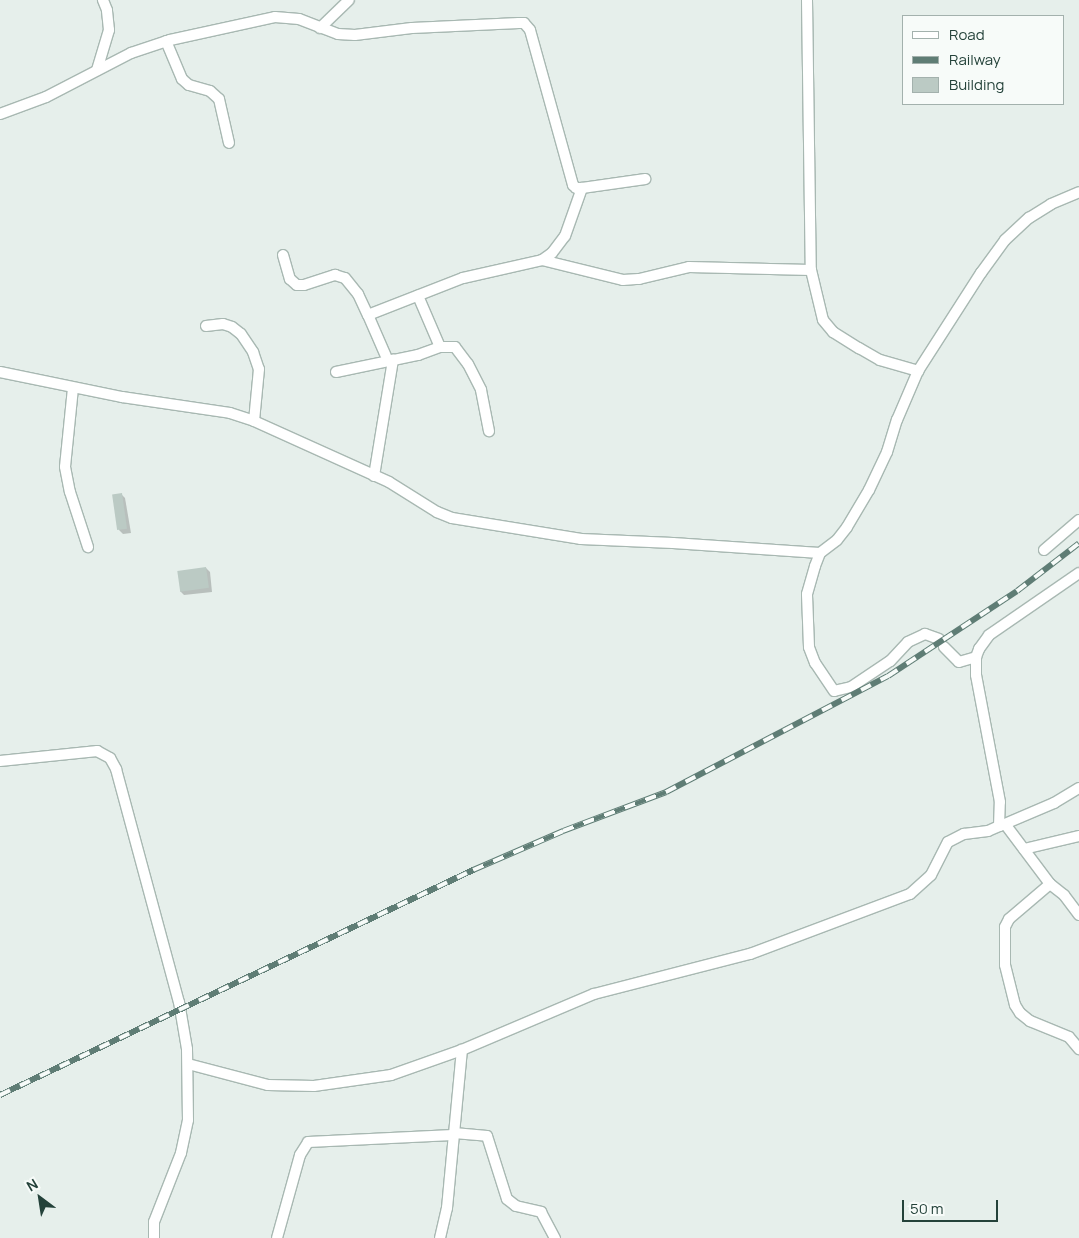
<!DOCTYPE html>
<style>
body{margin:0}
#map{position:relative;width:1079px;height:1238px;overflow:hidden;background:#e6efeb;font-family:Manrope,sans-serif}
div>[style]{position:absolute}
.shadow>*{inset:0;background:#0003}
.building>*{inset:0;background:#bbcac4;transform-origin:0 0}
.roads{filter:drop-shadow(1px 0 #a8b8b2) drop-shadow(-1px 0 #a8b8b2) drop-shadow(0 1px #a8b8b2) drop-shadow(0 -1px #a8b8b2)}
.street>*{height:10px;margin:-5px;padding:0 5px;transform-origin:5px;border-radius:5px;background:#fff}
.rail>*{height:5.5px;margin-top:-2.75px;transform-origin:0;background:repeating-linear-gradient(90deg,#f7fbf9 0 11px,#5f7d75 0 22px);box-sizing:border-box;border-block:1px solid #5f7d75}
span{translate:-50% -50%;white-space:nowrap;text-align:center;line-height:1.15;-webkit-text-stroke:4px #f7fbf9;paint-order:stroke}
.legend{position:absolute;left:902px;top:15px;width:162px;height:90px;box-sizing:border-box;background:#f7fbf9;border:1px solid #a3b1ad;margin:0;padding:6px 9px;list-style:none;font-size:15px;color:#24423a}
.legend li{display:flex;align-items:center;gap:10px;height:25px}
.legend b{width:25px;border:1px solid #a3b1ad}
.north{position:absolute;left:15px;top:1173px;width:50px;height:50px;-webkit-text-stroke:4px #f7fbf9;paint-order:stroke;rotate:329deg;font-size:14px;font-weight:700;line-height:20px;text-align:center;color:#24423a}
.north::after{content:'';display:block;margin:auto;width:18px;height:22px;background:#24423a;clip-path:polygon(50% 0,100% 100%,50% 72%,0 100%)}
.scale{position:absolute;left:902px;top:1200px;width:96px;height:22px;box-sizing:border-box;border:2px solid #24423a;border-top:0;padding-left:6px;font-size:15px;line-height:18px;white-space:nowrap;color:#24423a;-webkit-text-stroke:4px #f7fbf9;paint-order:stroke}
</style>
<div id="map">
<div class="shadow">
<div style="clip-path:polygon(121px 494px,125px 498px,131px 533px,123px 534px,119px 530px)"></div>
<div style="clip-path:polygon(206px 568px,210px 572px,212px 592px,184px 595px,180px 591px)"></div>
</div>
<div class="building">
<div style="left:122px;top:493px;width:36px;height:10px;rotate:82deg"></div>
<div style="left:206px;top:567px;width:21px;height:29px;rotate:82deg"></div>
</div>
<div class="roads">
<div class="street">
<div style="left:807px;top:0;width:270px;rotate:89.2deg"></div>
<div style="left:811px;top:270px;width:51px;rotate:76.5deg"></div>
<div style="left:823px;top:320px;width:16px;rotate:50deg"></div>
<div style="left:833px;top:332px;width:31px;rotate:32deg"></div>
<div style="left:859px;top:348px;width:24px;rotate:30deg"></div>
<div style="left:880px;top:360px;width:40px;rotate:16deg"></div>
<div style="left:320px;top:28px;width:40px;rotate:-44deg"></div>
<div style="left:166px;top:41px;width:41px;rotate:67.2deg"></div>
<div style="left:182px;top:79px;width:9px;rotate:41deg"></div>
<div style="left:189px;top:85px;width:22px;rotate:16deg"></div>
<div style="left:210px;top:91px;width:12px;rotate:42deg"></div>
<div style="left:219px;top:99px;width:45px;rotate:77.2deg"></div>
<div style="left:97px;top:70px;width:42px;rotate:-73.3deg"></div>
<div style="left:109px;top:30px;width:20px;rotate:-96deg"></div>
<div style="left:107px;top:10px;width:11px;rotate:-112deg"></div>
<div style="left:0;top:114px;width:49px;rotate:-20.3deg"></div>
<div style="left:46px;top:97px;width:96px;rotate:-27.4deg"></div>
<div style="left:131px;top:53px;width:41px;rotate:-18.4deg"></div>
<div style="left:170px;top:40px;width:107px;rotate:-12.4deg"></div>
<div style="left:275px;top:17px;width:24px;rotate:5deg"></div>
<div style="left:299px;top:19px;width:42px;rotate:21deg"></div>
<div style="left:338px;top:34px;width:17px;rotate:3deg"></div>
<div style="left:355px;top:35px;width:57px;rotate:-7deg"></div>
<div style="left:412px;top:28px;width:107px;rotate:-2.7deg"></div>
<div style="left:519px;top:23px;width:5px"></div>
<div style="left:524px;top:23px;width:9px;rotate:49deg"></div>
<div style="left:530px;top:30px;width:161px;rotate:74.5deg"></div>
<div style="left:573px;top:185px;width:4px;rotate:45deg"></div>
<div style="left:576px;top:188px;width:6px"></div>
<div style="left:582px;top:188px;width:64px;rotate:-8.1deg"></div>
<div style="left:283px;top:255px;width:25px;rotate:74deg"></div>
<div style="left:290px;top:279px;width:9px;rotate:41deg"></div>
<div style="left:297px;top:285px;width:7px"></div>
<div style="left:304px;top:285px;width:33px;rotate:-18deg"></div>
<div style="left:335px;top:275px;width:10px;rotate:17deg"></div>
<div style="left:345px;top:278px;width:21px;rotate:51deg"></div>
<div style="left:358px;top:294px;width:23px;rotate:65deg"></div>
<div style="left:368px;top:315px;width:50px;rotate:66.5deg"></div>
<div style="left:542px;top:260px;width:83px;rotate:13.9deg"></div>
<div style="left:623px;top:280px;width:16px;rotate:-4deg"></div>
<div style="left:639px;top:279px;width:51px;rotate:-13.5deg"></div>
<div style="left:689px;top:267px;width:122px;rotate:1.4deg"></div>
<div style="left:368px;top:315px;width:102px;rotate:-21.3deg"></div>
<div style="left:463px;top:278px;width:81px;rotate:-12.8deg"></div>
<div style="left:542px;top:260px;width:12px;rotate:-35deg"></div>
<div style="left:552px;top:253px;width:21px;rotate:-53deg"></div>
<div style="left:565px;top:236px;width:51px;rotate:-70.5deg"></div>
<div style="left:206px;top:326px;width:17px;rotate:-7deg"></div>
<div style="left:223px;top:324px;width:9px;rotate:18deg"></div>
<div style="left:232px;top:327px;width:11px;rotate:38deg"></div>
<div style="left:241px;top:334px;width:22px;rotate:56deg"></div>
<div style="left:253px;top:352px;width:18px;rotate:71deg"></div>
<div style="left:259px;top:369px;width:52px;rotate:95.5deg"></div>
<div style="left:440px;top:347px;width:15px"></div>
<div style="left:455px;top:347px;width:21px;rotate:53deg"></div>
<div style="left:468px;top:364px;width:29px;rotate:63deg"></div>
<div style="left:481px;top:390px;width:42px;rotate:79deg"></div>
<div style="left:0;top:372px;width:125px;rotate:11.6deg"></div>
<div style="left:122px;top:397px;width:109px;rotate:8.4deg"></div>
<div style="left:230px;top:413px;width:25px;rotate:18deg"></div>
<div style="left:254px;top:421px;width:148px;rotate:24.3deg"></div>
<div style="left:389px;top:482px;width:57px;rotate:32deg"></div>
<div style="left:437px;top:512px;width:16px;rotate:22deg"></div>
<div style="left:452px;top:518px;width:131px;rotate:9.2deg"></div>
<div style="left:581px;top:539px;width:92px;rotate:2.5deg"></div>
<div style="left:673px;top:543px;width:147px;rotate:3.9deg"></div>
<div style="left:336px;top:372px;width:84px;rotate:-11.7deg"></div>
<div style="left:418px;top:355px;width:23px;rotate:-20deg"></div>
<div style="left:440px;top:347px;width:56px;rotate:-113.3deg"></div>
<div style="left:73px;top:388px;width:79px;rotate:95.8deg"></div>
<div style="left:65px;top:467px;width:25px;rotate:79deg"></div>
<div style="left:70px;top:492px;width:58px;rotate:71.9deg"></div>
<div style="left:374px;top:476px;width:118px;rotate:-80.7deg"></div>
<div style="left:1044px;top:550px;width:46px;rotate:-40.6deg"></div>
<div style="left:939px;top:639px;width:15px;rotate:-160deg"></div>
<div style="left:925px;top:634px;width:19px;rotate:155deg"></div>
<div style="left:908px;top:642px;width:26px;rotate:133deg"></div>
<div style="left:890px;top:661px;width:47px;rotate:146.3deg"></div>
<div style="left:851px;top:687px;width:17px;rotate:167deg"></div>
<div style="left:834px;top:691px;width:34px;rotate:-124deg"></div>
<div style="left:815px;top:663px;width:17px;rotate:-111deg"></div>
<div style="left:809px;top:647px;width:53px;rotate:-92.2deg"></div>
<div style="left:807px;top:594px;width:29px;rotate:-74deg"></div>
<div style="left:815px;top:566px;width:14px;rotate:-69deg"></div>
<div style="left:820px;top:553px;width:21px;rotate:-37deg"></div>
<div style="left:837px;top:540px;width:16px;rotate:-52deg"></div>
<div style="left:847px;top:527px;width:43px;rotate:-59.3deg"></div>
<div style="left:869px;top:490px;width:42px;rotate:-64.7deg"></div>
<div style="left:887px;top:452px;width:34px;rotate:-73deg"></div>
<div style="left:897px;top:420px;width:53px;rotate:-66.8deg"></div>
<div style="left:918px;top:371px;width:117px;rotate:-57.3deg"></div>
<div style="left:981px;top:273px;width:41px;rotate:-54deg"></div>
<div style="left:1005px;top:240px;width:33px;rotate:-43deg"></div>
<div style="left:1029px;top:218px;width:26px;rotate:-32deg"></div>
<div style="left:1051px;top:204px;width:30px;rotate:-23deg"></div>
<div style="left:944px;top:647px;width:21px;rotate:45deg"></div>
<div style="left:959px;top:662px;width:18px;rotate:-16deg"></div>
<div style="left:0;top:761px;width:98px;rotate:-5.9deg"></div>
<div style="left:97px;top:751px;width:15px;rotate:28deg"></div>
<div style="left:110px;top:758px;width:13px;rotate:61deg"></div>
<div style="left:116px;top:769px;width:241px;rotate:74.9deg"></div>
<div style="left:179px;top:1002px;width:48px;rotate:80.3deg"></div>
<div style="left:187px;top:1049px;width:71px;rotate:89.2deg"></div>
<div style="left:188px;top:1120px;width:34px;rotate:102deg"></div>
<div style="left:181px;top:1153px;width:74px;rotate:111.4deg"></div>
<div style="left:154px;top:1222px;width:16px;rotate:90deg"></div>
<div style="left:1005px;top:824px;width:75px;rotate:53.1deg"></div>
<div style="left:1050px;top:884px;width:18px;rotate:38deg"></div>
<div style="left:1064px;top:895px;width:25px;rotate:53deg"></div>
<div style="left:1000px;top:826px;width:59px;rotate:-23.1deg"></div>
<div style="left:1054px;top:803px;width:29px;rotate:-31deg"></div>
<div style="left:1024px;top:849px;width:57px;rotate:-13.3deg"></div>
<div style="left:1050px;top:884px;width:54px;rotate:139.5deg"></div>
<div style="left:1009px;top:919px;width:9px;rotate:117deg"></div>
<div style="left:1005px;top:927px;width:38px;rotate:90deg"></div>
<div style="left:1005px;top:965px;width:41px;rotate:76deg"></div>
<div style="left:1015px;top:1005px;width:9px;rotate:58deg"></div>
<div style="left:1020px;top:1013px;width:13px;rotate:39deg"></div>
<div style="left:1030px;top:1021px;width:42px;rotate:22.3deg"></div>
<div style="left:1069px;top:1037px;width:16px;rotate:50deg"></div>
<div style="left:188px;top:1064px;width:83px;rotate:14.7deg"></div>
<div style="left:268px;top:1085px;width:46px;rotate:1.2deg"></div>
<div style="left:314px;top:1086px;width:78px;rotate:-8.1deg"></div>
<div style="left:391px;top:1075px;width:75px;rotate:-19.4deg"></div>
<div style="left:454px;top:1133px;width:33px;rotate:5deg"></div>
<div style="left:487px;top:1136px;width:66px;rotate:72.4deg"></div>
<div style="left:507px;top:1199px;width:11px;rotate:38deg"></div>
<div style="left:516px;top:1206px;width:26px;rotate:13deg"></div>
<div style="left:541px;top:1212px;width:30px;rotate:62deg"></div>
<div style="left:277px;top:1238px;width:86px;rotate:-74.5deg"></div>
<div style="left:300px;top:1155px;width:15px;rotate:-58deg"></div>
<div style="left:308px;top:1142px;width:145px;rotate:-2.8deg"></div>
<div style="left:440px;top:1238px;width:31px;rotate:-77deg"></div>
<div style="left:447px;top:1208px;width:159px;rotate:-84.6deg"></div>
<div style="left:462px;top:1050px;width:143px;rotate:-23deg"></div>
<div style="left:594px;top:994px;width:161px;rotate:-14.4deg"></div>
<div style="left:750px;top:954px;width:171px;rotate:-20.6deg"></div>
<div style="left:910px;top:894px;width:28px;rotate:-42deg"></div>
<div style="left:931px;top:875px;width:37px;rotate:-63deg"></div>
<div style="left:948px;top:842px;width:18px;rotate:-27deg"></div>
<div style="left:964px;top:834px;width:24px;rotate:-7deg"></div>
<div style="left:988px;top:831px;width:12px;rotate:-24deg"></div>
<div style="left:999px;top:826px;width:24px;rotate:-88deg"></div>
<div style="left:1000px;top:802px;width:129px;rotate:-100.7deg"></div>
<div style="left:976px;top:675px;width:18px;rotate:-90deg"></div>
<div style="left:976px;top:657px;width:9px;rotate:-69deg"></div>
<div style="left:979px;top:649px;width:17px;rotate:-54deg"></div>
<div style="left:989px;top:635px;width:109px;rotate:-34.6deg"></div>
</div>
</div>
<div class="rail">
<div style="left:0;top:1095px;width:524px;rotate:-25.44deg"></div>
<div style="left:473px;top:870px;width:98px;rotate:-23.4deg"></div>
<div style="left:563px;top:831px;width:110px;rotate:-20.7deg"></div>
<div style="left:666px;top:792px;width:250px;rotate:-27.6deg"></div>
<div style="left:888px;top:676px;width:154px;rotate:-33.4deg"></div>
<div style="left:1017px;top:591px;width:78px;rotate:-37.7deg"></div>
</div>
<ul class="legend">
<li><b style="height:6px;background:#fff"></b>Road</li>
<li><b style="height:6px;background:#5f7d75"></b>Railway</li>
<li><b style="height:14px;background:#bbcac4"></b>Building</li>
</ul>
<div class="north">N</div>
<div class="scale">50 m</div>
</div>
